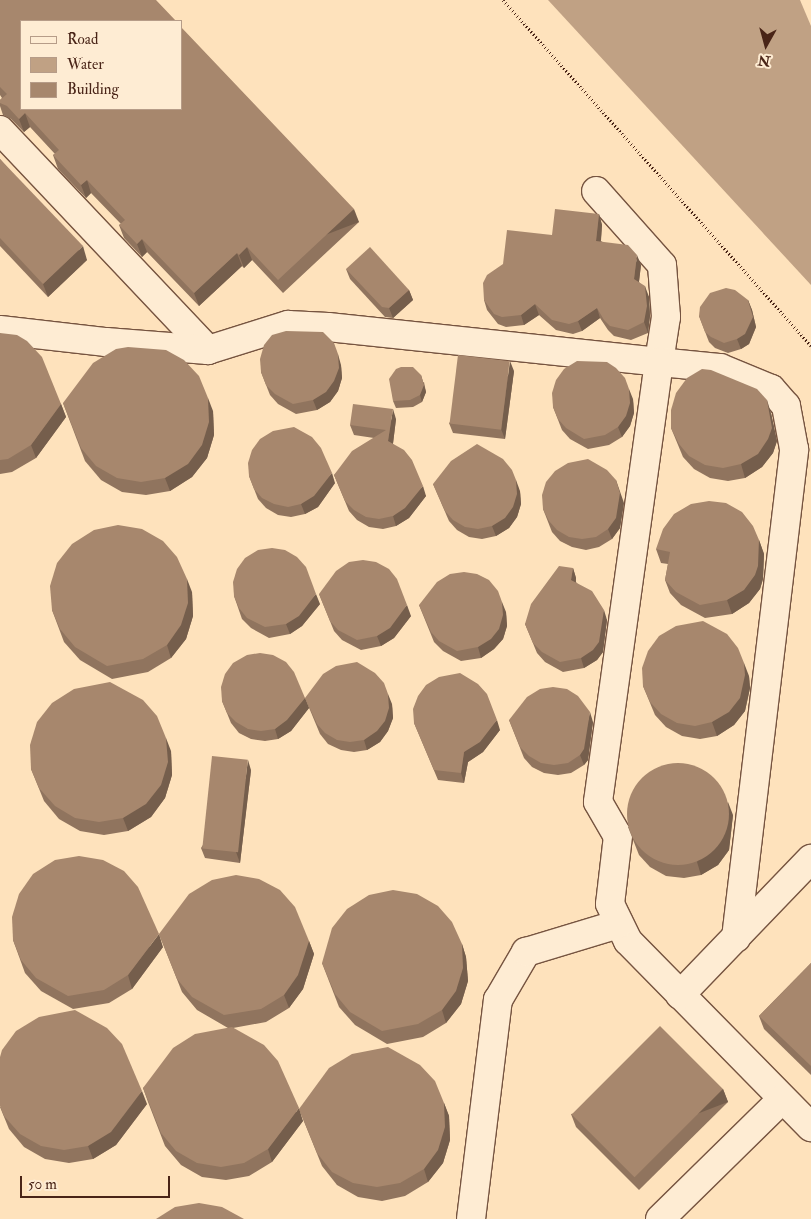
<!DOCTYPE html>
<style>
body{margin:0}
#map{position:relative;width:811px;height:1219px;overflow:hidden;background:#fee2bc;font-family:"IM FELL Double Pica",serif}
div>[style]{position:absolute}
.water>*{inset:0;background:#c0a184}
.path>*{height:3px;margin-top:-1.5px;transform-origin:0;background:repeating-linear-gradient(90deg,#492417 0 1px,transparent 0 3.5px)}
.roads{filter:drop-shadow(1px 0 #765440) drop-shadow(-1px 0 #765440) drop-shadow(0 1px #765440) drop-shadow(0 -1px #765440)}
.minor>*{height:28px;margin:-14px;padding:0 14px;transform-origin:14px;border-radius:14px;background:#feecd3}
.wall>*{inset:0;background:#90745e}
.shaded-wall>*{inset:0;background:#755e4c;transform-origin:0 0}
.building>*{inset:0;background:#a7876d;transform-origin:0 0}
.round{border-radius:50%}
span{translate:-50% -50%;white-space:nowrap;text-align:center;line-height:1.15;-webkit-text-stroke:5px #feecd3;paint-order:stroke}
.legend{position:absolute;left:20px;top:20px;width:162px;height:90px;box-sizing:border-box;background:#feecd3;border:1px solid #b69c88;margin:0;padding:6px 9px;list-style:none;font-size:15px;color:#492417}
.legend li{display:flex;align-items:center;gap:10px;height:25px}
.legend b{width:25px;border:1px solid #b69c88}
.north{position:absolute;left:741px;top:20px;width:50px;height:50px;-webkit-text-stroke:4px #feecd3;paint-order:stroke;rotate:187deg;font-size:14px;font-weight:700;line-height:20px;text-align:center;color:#492417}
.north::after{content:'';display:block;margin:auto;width:18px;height:22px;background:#492417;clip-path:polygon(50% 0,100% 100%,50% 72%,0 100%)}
.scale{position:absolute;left:20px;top:1176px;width:150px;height:22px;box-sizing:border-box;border:2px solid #492417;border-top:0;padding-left:6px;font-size:15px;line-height:18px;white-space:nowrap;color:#492417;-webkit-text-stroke:4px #feecd3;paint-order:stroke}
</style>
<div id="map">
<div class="water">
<div style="clip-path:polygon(548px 0,800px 0,811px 26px,811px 285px)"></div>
</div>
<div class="path">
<div style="left:503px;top:0;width:463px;rotate:48.3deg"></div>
</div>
<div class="roads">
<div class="minor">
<div style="left:0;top:130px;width:303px;rotate:46.6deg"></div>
<div style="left:0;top:330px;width:107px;rotate:6.5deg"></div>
<div style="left:106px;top:342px;width:102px;rotate:4.5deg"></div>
<div style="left:208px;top:350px;width:84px;rotate:-17.4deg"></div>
<div style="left:288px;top:325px;width:40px;rotate:2.9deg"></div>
<div style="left:328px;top:327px;width:333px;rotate:6deg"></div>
<div style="left:659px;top:362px;width:46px;rotate:-81.2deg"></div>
<div style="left:666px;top:317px;width:52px;rotate:-94.4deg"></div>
<div style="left:662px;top:265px;width:99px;rotate:-131.7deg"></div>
<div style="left:736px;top:938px;width:492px;rotate:-83.2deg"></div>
<div style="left:794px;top:449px;width:44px;rotate:-100.5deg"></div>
<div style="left:786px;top:406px;width:23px;rotate:-131deg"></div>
<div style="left:771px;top:389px;width:55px;rotate:-157.6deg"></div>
<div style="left:720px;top:368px;width:61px;rotate:-174.4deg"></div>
<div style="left:659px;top:362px;width:444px;rotate:97.9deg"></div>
<div style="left:598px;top:802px;width:39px;rotate:60deg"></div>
<div style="left:618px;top:836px;width:68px;rotate:96.7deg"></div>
<div style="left:610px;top:904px;width:41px;rotate:64.1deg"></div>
<div style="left:628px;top:941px;width:261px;rotate:45.5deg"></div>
<div style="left:680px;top:995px;width:189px;rotate:-46.1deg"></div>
<div style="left:471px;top:1219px;width:221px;rotate:-83deg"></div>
<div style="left:498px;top:1000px;width:56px;rotate:-59.7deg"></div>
<div style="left:526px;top:952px;width:97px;rotate:-16.8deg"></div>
<div style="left:660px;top:1219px;width:171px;rotate:-44.5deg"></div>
</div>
</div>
<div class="wall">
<div style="clip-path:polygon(0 0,359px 222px,283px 293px,252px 260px,244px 268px,242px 266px,199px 306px,147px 252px,142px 257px,124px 238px,119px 225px,121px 224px,91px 193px,86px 198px,58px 169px,53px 155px,55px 154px,30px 127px,24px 132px,11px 119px,3px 115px,0 106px,0 100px,2px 98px,0 95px)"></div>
<div style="clip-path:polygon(0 159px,87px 260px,48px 297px,0 246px)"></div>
<div style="clip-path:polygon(599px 214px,602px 225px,601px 241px,641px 265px,639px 282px,649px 297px,650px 316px,648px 333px,631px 340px,614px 336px,608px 330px,600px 318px,582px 331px,573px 334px,556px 330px,539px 315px,524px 325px,506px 327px,498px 324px,487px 310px,484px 300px,552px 235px)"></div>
<div style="clip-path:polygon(346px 269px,409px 290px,413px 300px,393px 318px,385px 317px,350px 279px)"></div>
<div style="clip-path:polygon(748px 300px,752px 310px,756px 327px,749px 344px,741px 349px,728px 353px,715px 348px,709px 342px,699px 316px)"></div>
<div style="clip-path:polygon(0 333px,61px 404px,66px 417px,36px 458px,12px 472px,0 474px)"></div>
<div style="clip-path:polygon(341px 365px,342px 378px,338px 391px,330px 402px,317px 410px,296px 414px,278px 404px,270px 395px,261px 372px)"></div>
<div style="clip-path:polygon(514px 371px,505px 439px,453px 433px,449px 423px)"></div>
<div style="clip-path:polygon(424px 382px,426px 392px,422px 402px,413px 407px,396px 408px,393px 401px)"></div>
<div style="clip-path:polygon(633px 399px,634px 413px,630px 426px,622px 437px,609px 445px,588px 449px,570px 439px,562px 430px,553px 407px)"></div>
<div style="clip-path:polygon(63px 403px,213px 411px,214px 435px,207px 458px,192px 477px,170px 491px,146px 495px,122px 492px,101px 480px,85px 461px)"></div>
<div style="clip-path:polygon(771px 413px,777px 441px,773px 453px,762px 467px,745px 478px,728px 481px,710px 478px,694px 469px,683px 457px,671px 428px)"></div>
<div style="clip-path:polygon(396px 419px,393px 444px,426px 496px,409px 518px,396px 526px,383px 529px,369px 527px,357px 520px,349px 511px,334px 475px,374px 438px,354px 435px,350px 425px)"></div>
<div style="clip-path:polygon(249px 476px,335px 483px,318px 507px,305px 514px,291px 517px,278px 515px,266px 508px,258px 499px)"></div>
<div style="clip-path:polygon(433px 484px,520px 491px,521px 504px,517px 517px,509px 528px,496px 536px,482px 539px,469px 537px,457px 530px,449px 521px)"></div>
<div style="clip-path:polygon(624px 503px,620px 528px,612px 539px,599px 547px,586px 550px,572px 547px,560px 541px,552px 532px,543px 509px)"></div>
<div style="clip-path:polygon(759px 540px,764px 554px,763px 579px,760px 589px,749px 603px,732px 614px,705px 618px,681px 605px,670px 593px,665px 580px,668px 564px,661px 563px,656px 549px)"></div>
<div style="clip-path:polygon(573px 568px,576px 578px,576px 582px,607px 620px,603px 652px,597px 660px,584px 668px,563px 672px,545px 662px,537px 653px,525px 624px)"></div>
<div style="clip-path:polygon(192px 592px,193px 616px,186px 639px,171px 658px,148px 672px,112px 679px,80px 660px,64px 642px,52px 610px)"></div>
<div style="clip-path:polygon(319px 594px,411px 616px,394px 638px,381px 646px,361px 650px,342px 640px,334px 631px)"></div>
<div style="clip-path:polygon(234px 596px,320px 604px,302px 626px,290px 634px,269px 638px,251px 628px,242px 619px)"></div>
<div style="clip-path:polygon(419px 605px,506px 612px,507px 626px,503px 639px,494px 649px,481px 658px,461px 661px,443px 651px,434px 642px)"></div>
<div style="clip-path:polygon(749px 676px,750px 688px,745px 711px,734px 725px,717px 736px,700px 739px,682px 736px,666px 727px,655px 715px,643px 686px)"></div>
<div style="clip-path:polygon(305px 698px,309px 708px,291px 731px,278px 739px,265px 741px,251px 739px,239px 733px,231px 723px,222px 701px)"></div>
<div style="clip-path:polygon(305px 698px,392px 704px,393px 718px,388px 731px,380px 742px,367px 750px,354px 752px,341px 750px,328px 744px,320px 734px)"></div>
<div style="clip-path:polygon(509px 720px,593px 722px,588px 760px,584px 765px,571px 773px,558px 775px,544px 773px,532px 767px,524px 758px)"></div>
<div style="clip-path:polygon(414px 723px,500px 730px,483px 752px,468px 762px,464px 783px,438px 780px)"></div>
<div style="clip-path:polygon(171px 751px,172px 775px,165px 798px,151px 817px,128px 831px,104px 835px,80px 831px,59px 819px,44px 801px,31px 769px)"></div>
<div style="clip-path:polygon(251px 770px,240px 863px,205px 858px,201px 848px)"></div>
<div style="clip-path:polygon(733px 815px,729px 850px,718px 865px,701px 875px,684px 878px,666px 876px,650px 867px,639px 855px,628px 827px)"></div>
<div style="clip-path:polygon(159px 934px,309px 941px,314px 954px,303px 989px,289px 1008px,266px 1022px,233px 1028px,303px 1121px,272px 1162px,249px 1176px,226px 1180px,202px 1177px,181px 1165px,165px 1146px,148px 1102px,143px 1088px,228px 1028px,197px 1010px,182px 992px)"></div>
<div style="clip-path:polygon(13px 940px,163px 947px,132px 989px,109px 1003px,73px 1009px,41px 991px,25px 973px)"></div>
<div style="clip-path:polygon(462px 944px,466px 957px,468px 981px,461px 1004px,446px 1023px,423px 1037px,387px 1044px,355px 1025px,339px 1007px,322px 963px)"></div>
<div style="clip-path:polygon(811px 963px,811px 1075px,764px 1029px,759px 1016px)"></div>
<div style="clip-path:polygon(723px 1089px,728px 1102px,639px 1190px,576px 1127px,571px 1114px)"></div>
<div style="clip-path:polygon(444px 1103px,449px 1116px,450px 1140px,443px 1163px,428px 1182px,405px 1196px,382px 1201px,358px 1197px,337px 1185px,322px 1166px,299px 1109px)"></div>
<div style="clip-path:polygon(147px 1104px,116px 1145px,93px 1159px,69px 1163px,45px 1159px,24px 1147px,9px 1129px,0 1107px)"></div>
</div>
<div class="shaded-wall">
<div style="clip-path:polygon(25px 113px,30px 127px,24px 132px,19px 119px)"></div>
<div style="clip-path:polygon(87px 180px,91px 193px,86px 198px,81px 185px)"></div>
<div style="left:354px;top:209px;width:14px;height:104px;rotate:69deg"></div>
<div style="clip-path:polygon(599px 214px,602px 225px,600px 251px,596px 241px)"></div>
<div style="clip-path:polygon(142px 239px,147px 252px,142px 257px,137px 244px)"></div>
<div style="clip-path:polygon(83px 246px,87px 260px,48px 297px,43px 284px)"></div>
<div style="clip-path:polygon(247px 247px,252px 260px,244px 268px,239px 255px)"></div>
<div style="clip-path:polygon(237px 253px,242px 266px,199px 306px,194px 293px)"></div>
<div style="clip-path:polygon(637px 255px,641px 265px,638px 289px,634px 279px)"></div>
<div style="clip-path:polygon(645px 286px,649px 297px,650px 316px,648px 333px,644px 322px)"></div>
<div style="clip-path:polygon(409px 290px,413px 300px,393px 318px,389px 308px)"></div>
<div style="clip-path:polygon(748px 300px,752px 310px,756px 327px,749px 344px,741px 349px,737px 339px)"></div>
<div style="clip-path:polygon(535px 304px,539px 315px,524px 325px,521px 315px)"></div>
<div style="clip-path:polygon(597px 308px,600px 318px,582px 331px,578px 321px)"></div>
<div style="clip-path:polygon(338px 354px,341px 365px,342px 378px,338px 391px,330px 402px,317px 410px,313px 400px)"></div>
<div style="clip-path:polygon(510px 361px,514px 371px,505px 439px,501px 429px)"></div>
<div style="clip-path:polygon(421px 375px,426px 392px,422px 402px,420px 395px)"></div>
<div style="clip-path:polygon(629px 389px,633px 399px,634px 413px,630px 426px,622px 437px,618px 427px)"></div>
<div style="clip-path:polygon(208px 398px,213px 411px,214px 435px,207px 458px,192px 477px,170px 491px,165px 478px)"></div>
<div style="clip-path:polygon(767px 400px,771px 413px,777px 441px,773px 453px,762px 467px,745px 478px,741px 464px)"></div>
<div style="clip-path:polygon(61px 404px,66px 417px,36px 458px,31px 445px)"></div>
<div style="clip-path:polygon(393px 409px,396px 419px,392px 451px,388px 441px)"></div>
<div style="clip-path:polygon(332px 473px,335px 483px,318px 507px,305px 514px,301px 504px)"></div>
<div style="clip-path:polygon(516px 480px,520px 491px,521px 504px,517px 517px,509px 528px,496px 536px,492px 526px)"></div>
<div style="clip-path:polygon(616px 480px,624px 503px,620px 528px,612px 539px,608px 529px)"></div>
<div style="clip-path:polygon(423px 486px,426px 496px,409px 518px,396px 526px,393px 516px)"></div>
<div style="clip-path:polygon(759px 540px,764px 554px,763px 579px,760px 589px,749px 603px,732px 614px,727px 600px)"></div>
<div style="clip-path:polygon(573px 568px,576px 578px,575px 590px,571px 580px)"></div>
<div style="clip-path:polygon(187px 579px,192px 592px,193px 616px,186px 639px,171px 658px,167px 645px)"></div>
<div style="clip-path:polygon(316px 594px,320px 604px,302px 626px,290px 634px,286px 624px)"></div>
<div style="clip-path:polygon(502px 602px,506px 612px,507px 626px,503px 639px,494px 649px,481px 658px,478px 647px)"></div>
<div style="clip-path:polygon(407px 605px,411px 616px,394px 638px,381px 646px,377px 636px)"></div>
<div style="clip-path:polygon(604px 610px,607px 620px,603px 652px,597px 660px,584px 668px,581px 658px)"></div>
<div style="clip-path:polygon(744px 663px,749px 676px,750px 688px,745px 711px,734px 725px,717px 736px,712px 722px)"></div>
<div style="clip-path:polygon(388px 694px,392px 704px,393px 718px,388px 731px,380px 742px,367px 750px,364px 740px)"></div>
<div style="clip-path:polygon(305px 698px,309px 708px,291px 731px,278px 739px,275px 729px)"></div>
<div style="clip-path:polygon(590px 712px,593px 722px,588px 760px,584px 765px,580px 755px)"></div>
<div style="clip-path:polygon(497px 720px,500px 730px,483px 752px,468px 762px,464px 783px,461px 773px,464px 752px)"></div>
<div style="clip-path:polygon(166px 738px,171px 751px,172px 775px,165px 798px,151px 817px,128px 831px,123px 818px)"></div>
<div style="clip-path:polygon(248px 760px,251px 770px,240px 863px,236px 852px)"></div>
<div style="clip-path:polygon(728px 802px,733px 815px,729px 850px,718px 865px,701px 875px,697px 862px)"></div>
<div style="clip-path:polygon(159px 934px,163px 947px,132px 989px,128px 975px)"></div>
<div style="clip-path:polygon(309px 941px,314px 954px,303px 989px,289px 1008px,284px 995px)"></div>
<div style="clip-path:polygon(462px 944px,466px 957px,468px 981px,461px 1004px,446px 1023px,442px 1010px)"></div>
<div style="left:723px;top:1089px;width:14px;height:125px;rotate:69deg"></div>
<div style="clip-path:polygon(142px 1091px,147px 1104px,116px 1145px,93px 1159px,88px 1146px)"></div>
<div style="clip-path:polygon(444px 1103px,449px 1116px,450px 1140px,443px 1163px,428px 1182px,424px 1169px)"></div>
<div style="clip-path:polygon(299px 1108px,303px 1121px,272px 1162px,268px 1149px)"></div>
</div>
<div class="building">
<div style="clip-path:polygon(0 0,156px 0,176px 21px,21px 21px,21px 109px,181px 109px,181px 27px,354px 209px,278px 280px,247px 247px,239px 255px,237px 253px,194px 293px,142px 239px,137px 244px,119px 225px,125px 220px,87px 180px,81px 185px,53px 155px,59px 150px,25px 113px,19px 119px,7px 106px,0 103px,0 100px,7px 94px,0 87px)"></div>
<div style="clip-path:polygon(0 159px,83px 246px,43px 284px,0 238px)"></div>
<div style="clip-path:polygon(555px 209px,599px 214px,596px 241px,628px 245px,637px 255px,634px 279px,645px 286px,647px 306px,644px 322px,628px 330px,610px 326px,604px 320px,597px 308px,578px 321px,569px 324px,552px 320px,535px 304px,521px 315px,502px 317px,494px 314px,484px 300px,483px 283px,487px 275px,503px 264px,507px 230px,552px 235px)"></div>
<div style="clip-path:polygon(370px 247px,409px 290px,389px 308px,382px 307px,346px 269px)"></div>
<div style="clip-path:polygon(726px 288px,735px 290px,748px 300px,753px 317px,745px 334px,737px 339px,724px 343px,711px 337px,705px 332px,699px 316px,700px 307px,710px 293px)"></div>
<div style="clip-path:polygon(286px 331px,323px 332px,334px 343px,338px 354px,339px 368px,334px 381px,326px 392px,313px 400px,293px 404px,275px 394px,266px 385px,261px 372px,260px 359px,264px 345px,272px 335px)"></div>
<div style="clip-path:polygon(0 333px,17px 335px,27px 341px,42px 357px,61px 404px,31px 445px,8px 459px,0 460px)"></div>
<div style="clip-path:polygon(128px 347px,166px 350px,184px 360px,199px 376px,208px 398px,209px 422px,202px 445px,188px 464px,165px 478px,141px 482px,117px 478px,96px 466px,81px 448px,63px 403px,93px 363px,116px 349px)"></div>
<div style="left:458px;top:355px;width:52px;height:69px;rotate:7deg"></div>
<div style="clip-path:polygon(577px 361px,607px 362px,616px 368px,625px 378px,629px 389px,630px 403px,626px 416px,618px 427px,605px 435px,584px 439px,566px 428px,558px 419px,553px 407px,552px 393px,556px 380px,564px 369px)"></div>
<div style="clip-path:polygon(401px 367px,413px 367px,421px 375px,424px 385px,420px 395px,410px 400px,393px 401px,389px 379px,396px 369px)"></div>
<div style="clip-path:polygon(702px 369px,711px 370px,757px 389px,767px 400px,772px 428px,768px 439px,758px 454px,741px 464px,723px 468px,705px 465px,689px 456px,679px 444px,671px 428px,671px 410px,676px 393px,687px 378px)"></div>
<div style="clip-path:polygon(353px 404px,393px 409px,388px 441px,404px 450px,412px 460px,423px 486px,405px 508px,393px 516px,379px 519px,366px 517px,354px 510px,345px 501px,334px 475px,352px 451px,386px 430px,350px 425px)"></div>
<div style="clip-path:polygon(294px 427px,312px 437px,321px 448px,332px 473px,314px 496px,301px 504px,288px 507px,274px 504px,262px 498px,254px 489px,249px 476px,248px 463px,252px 450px,260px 439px,273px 431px)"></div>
<div style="clip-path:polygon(477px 444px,503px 459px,512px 470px,516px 480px,517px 494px,513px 507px,505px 518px,492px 526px,478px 529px,465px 527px,453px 520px,445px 511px,433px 484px,451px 461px)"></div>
<div style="clip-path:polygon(588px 459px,607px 470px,616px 480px,620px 493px,616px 518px,608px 529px,596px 537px,582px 539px,569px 537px,557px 530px,549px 521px,543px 509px,542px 495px,546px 482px,555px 471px,568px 463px)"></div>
<div style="clip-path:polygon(709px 501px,726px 503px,742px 512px,753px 526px,759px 540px,758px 566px,755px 575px,744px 590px,727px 600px,700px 605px,676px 592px,665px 580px,670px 552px,656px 549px,663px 529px,674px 514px,691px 504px)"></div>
<div style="clip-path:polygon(118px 525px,142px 529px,163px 541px,177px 557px,187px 579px,188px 603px,181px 625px,167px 645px,143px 659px,107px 666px,75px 647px,60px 629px,52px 610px,50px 586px,57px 563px,72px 544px,94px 530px)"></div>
<div style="clip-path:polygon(272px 548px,285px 550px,297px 557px,306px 567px,316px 594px,299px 616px,286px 624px,265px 627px,247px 618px,239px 608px,234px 596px,233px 582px,237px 569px,245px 558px,258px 550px)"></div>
<div style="clip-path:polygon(363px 560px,376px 562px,389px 569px,397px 579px,407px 605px,390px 628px,377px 636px,357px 640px,338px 630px,330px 621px,319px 594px,336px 571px,349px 562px)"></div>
<div style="clip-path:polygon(559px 566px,573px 568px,571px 580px,592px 591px,604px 610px,599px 642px,593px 650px,581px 658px,560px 662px,542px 652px,533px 643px,525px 624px,531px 604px)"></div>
<div style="clip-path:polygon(464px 572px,477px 574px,489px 580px,498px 591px,502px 602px,503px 615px,499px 629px,491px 639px,478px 647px,457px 651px,439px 641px,431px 632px,419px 605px,437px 582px,450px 574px)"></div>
<div style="clip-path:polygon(703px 621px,727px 634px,738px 648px,744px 663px,745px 675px,740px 698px,729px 712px,712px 722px,695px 726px,677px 723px,661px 714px,650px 702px,643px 686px,642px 668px,648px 651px,659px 636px,676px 626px)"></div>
<div style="clip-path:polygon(260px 653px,273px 655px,286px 662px,294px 672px,305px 698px,287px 720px,275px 729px,261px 731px,248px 729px,236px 722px,227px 713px,222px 701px,221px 687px,225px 674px,233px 663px,247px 655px)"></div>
<div style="clip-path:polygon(357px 662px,375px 673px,384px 683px,388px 694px,389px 708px,385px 721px,377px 731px,364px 740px,350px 742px,337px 740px,325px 733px,317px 724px,305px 698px,323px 674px,336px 666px)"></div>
<div style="clip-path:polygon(460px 673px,478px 684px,487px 694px,497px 720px,480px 742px,464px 752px,461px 773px,434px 770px,414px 723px,413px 709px,418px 696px,426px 685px,439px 677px)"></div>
<div style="clip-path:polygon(110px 682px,143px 700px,157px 716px,166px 738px,168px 762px,161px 785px,146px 804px,123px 818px,99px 822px,75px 818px,55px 806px,39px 788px,31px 769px,30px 745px,37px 722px,52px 703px,74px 689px)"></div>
<div style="clip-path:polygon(553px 687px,567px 689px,578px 696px,590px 712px,584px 749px,580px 755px,568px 763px,554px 765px,541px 763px,529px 756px,520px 747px,509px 720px,527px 697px,540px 689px)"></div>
<div style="left:212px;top:756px;width:36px;height:93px;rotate:6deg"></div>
<div class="round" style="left:627px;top:763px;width:102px;height:102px"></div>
<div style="clip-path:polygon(79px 856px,103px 860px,124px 871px,138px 887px,159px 934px,128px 975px,104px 990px,68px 996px,36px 978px,21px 960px,13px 940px,12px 917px,19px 894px,33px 874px,55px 860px)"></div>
<div style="clip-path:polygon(236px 875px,259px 879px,280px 890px,295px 907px,309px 941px,298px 975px,284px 995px,261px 1009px,224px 1015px,192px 997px,177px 979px,159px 934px,189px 894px,212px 880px)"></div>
<div style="clip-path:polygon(393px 890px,417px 894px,438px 906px,452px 922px,462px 944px,463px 968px,456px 991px,442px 1010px,418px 1024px,382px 1031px,350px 1012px,335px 994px,322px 963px,332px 928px,347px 909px,369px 895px)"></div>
<div style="clip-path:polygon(811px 963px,811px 1066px,759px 1016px)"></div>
<div style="clip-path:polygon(75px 1010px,107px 1028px,122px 1044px,142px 1091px,111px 1132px,88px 1146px,64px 1150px,41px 1146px,20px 1134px,4px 1116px,0 1106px,0 1057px,2px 1050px,16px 1031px,39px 1017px)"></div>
<div style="left:660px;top:1026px;width:89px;height:125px;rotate:45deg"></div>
<div style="clip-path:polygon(232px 1027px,264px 1045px,278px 1061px,299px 1108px,268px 1149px,244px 1163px,221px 1167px,197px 1163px,176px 1151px,161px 1133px,143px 1088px,173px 1048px,195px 1034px)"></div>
<div style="clip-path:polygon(388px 1047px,420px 1065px,435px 1081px,444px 1103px,445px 1127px,438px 1150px,424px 1169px,400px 1183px,377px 1187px,353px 1183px,332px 1172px,317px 1153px,299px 1109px,329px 1068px,352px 1054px)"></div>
<div style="clip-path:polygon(199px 1203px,222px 1207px,244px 1219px,156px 1219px,175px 1207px)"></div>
</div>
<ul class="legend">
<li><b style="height:6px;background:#feecd3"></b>Road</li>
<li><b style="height:14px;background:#c0a184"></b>Water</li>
<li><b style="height:14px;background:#a7876d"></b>Building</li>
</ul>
<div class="north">N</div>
<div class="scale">50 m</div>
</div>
